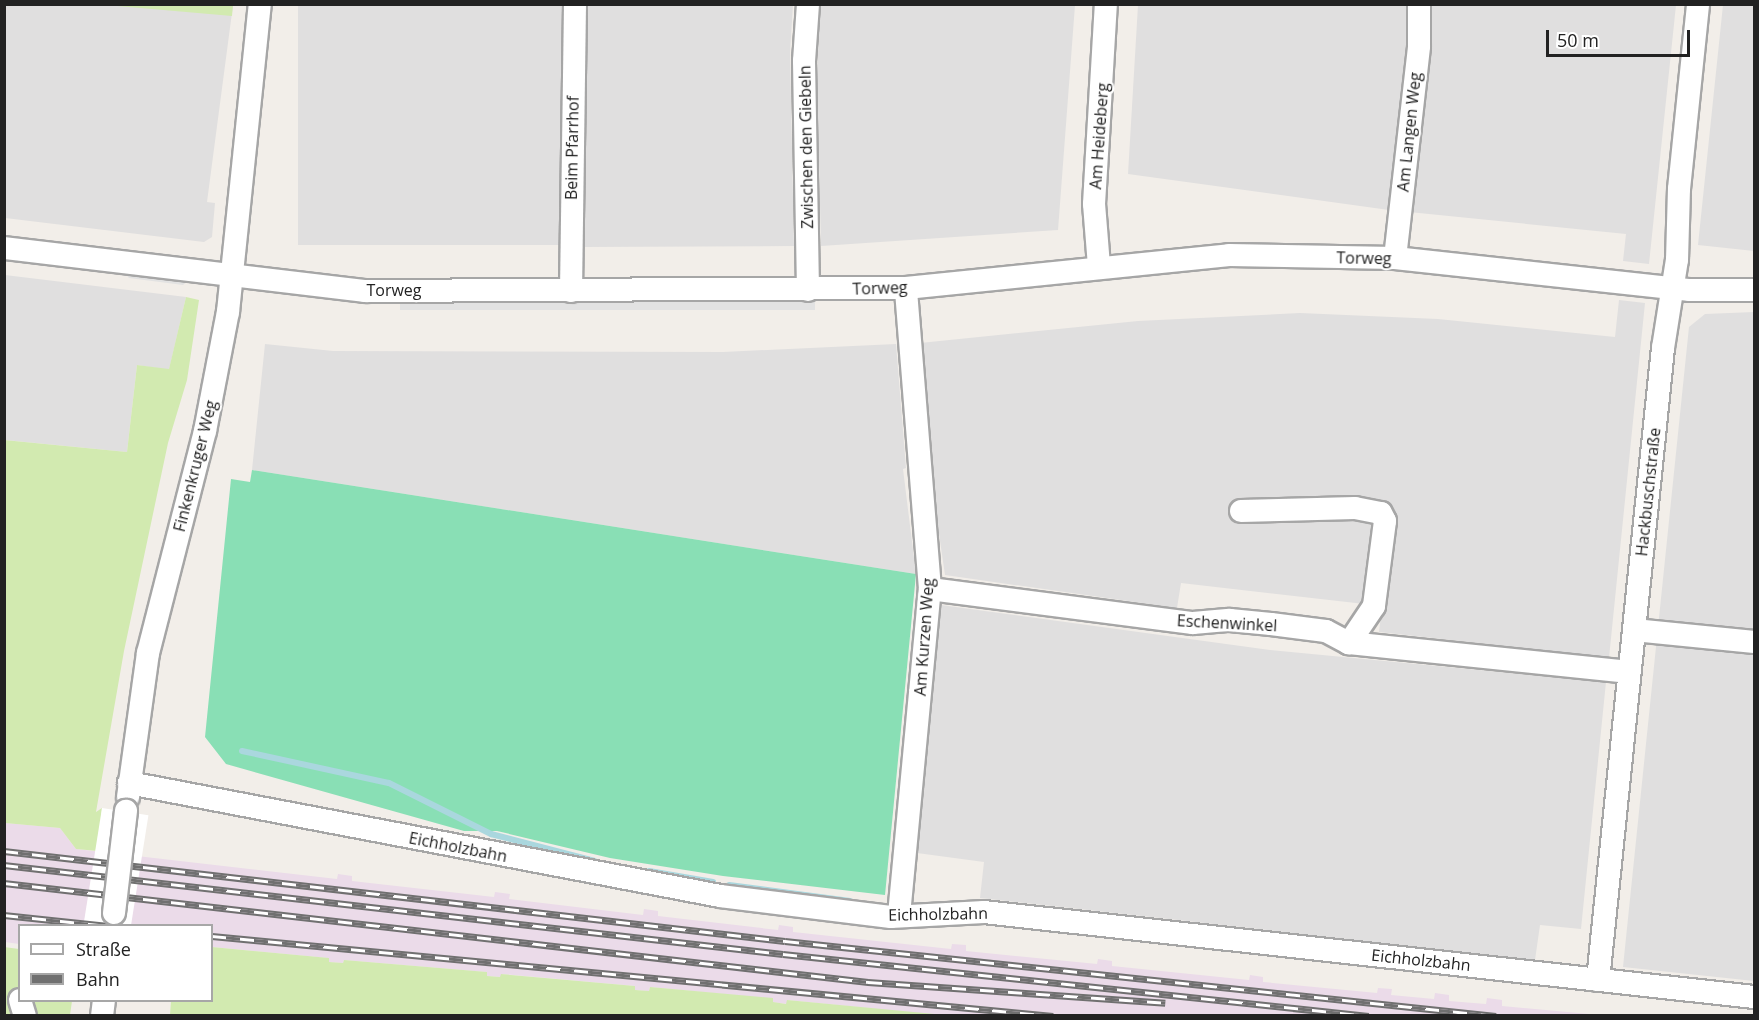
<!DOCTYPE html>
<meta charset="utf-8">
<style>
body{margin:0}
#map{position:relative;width:1759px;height:1020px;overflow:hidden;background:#f2eee9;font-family:"Open Sans",sans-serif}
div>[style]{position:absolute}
.residential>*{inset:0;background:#e0dfdf;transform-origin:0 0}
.industrial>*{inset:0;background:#ebdbe9}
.grass>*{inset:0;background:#d2eab0}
.pitch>*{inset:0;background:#89dfb5}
.parking>*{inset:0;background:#e2e2e2;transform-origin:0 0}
.pier>*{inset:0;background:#fff;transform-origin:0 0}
.stream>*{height:6px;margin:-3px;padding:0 3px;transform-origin:3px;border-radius:3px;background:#aad7de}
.roads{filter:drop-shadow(2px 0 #a6a6a6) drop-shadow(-2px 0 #a6a6a6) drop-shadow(0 2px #a6a6a6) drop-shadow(0 -2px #a6a6a6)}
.minor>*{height:22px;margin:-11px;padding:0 11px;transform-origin:11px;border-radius:11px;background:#fff}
.rail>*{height:7px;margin-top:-3.5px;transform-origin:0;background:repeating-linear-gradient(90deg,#fff 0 14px,#707070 0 28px);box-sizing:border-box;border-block:2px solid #707070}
.bridges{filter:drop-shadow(2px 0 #a6a6a6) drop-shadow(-2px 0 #a6a6a6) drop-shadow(0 2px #a6a6a6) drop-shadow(0 -2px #a6a6a6)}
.minor-bridge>*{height:22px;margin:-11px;padding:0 11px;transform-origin:11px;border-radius:11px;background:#fff}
span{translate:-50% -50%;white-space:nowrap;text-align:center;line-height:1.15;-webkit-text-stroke:4.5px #fff;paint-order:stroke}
.street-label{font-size:16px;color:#222}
.frame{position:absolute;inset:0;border:6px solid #222;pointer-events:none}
.legend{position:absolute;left:18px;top:924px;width:195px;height:78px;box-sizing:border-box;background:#fff;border:2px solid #a7a7a7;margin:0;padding:8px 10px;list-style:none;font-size:18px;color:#222}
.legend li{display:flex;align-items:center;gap:12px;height:30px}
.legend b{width:30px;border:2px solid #a7a7a7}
.scale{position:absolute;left:1546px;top:30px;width:144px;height:27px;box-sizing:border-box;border:3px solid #222;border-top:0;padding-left:8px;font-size:18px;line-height:21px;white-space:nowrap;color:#222;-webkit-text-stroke:4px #fff;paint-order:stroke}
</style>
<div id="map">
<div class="residential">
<div style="clip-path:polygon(5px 5px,233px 5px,207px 202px,215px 203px,212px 237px,204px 242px,5px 218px)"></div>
<div style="left:298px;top:5px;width:264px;height:240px"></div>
<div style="clip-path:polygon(587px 5px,793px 5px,790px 52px,794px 246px,583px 247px)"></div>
<div style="clip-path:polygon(820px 5px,1075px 5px,1058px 230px,821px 246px,817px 77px)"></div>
<div style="clip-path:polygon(1138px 5px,1676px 5px,1649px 264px,1623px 261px,1626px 234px,1389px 210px,1128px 174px)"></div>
<div style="clip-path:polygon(1723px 5px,1754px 5px,1754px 251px,1698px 245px)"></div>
<div style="clip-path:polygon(5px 275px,186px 297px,169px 370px,137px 365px,127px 452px,5px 440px)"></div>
<div style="clip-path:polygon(1619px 300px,1645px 303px,1609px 658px,1379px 632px,1382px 606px,1181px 583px,1177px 608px,945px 575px,929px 465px,920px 343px,1138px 321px,1300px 313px,1438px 319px,1615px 337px)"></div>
<div style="clip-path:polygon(1754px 312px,1754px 981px,1623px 967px,1689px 327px,1705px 314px)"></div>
<div style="clip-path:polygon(265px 344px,333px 351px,723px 352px,896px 344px,906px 468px,903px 469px,916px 574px,252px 470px)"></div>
<div style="clip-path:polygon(941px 605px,1270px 650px,1606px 682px,1581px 929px,1540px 925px,1535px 960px,980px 898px,984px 862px,917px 853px)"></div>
</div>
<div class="industrial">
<div style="clip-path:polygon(5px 823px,60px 828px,76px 849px,337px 879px,338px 874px,352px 876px,352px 881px,494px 897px,495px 892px,510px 894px,509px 899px,643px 915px,644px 909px,658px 911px,658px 916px,778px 930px,779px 925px,793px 927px,793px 932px,951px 949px,952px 944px,966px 945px,966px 951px,1097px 964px,1098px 959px,1112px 961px,1112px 966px,1249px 980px,1250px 975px,1263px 977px,1263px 982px,1377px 993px,1378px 988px,1392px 989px,1391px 995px,1434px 999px,1435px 993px,1449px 995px,1449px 1001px,1486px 1004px,1487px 998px,1502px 1000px,1502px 1006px,1600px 1015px,945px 1016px,788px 1000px,787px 1004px,772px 1002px,773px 999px,650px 987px,649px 991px,635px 990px,635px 986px,502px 974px,501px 977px,486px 976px,486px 972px,344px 960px,343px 963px,328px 962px,328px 958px,212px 947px,212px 926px,20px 926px,19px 944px,5px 942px)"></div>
</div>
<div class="grass">
<div style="clip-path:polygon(106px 5px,233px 4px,233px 5px,232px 16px)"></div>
<div style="clip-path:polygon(186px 297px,199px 300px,187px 380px,168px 443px,124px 651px,96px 812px,102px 808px,98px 851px,76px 849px,60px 828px,5px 823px,4px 440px,127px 452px,137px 365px,169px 369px)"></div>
<div style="clip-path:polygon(4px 947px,19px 949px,20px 1000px,72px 1001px,70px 1015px,5px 1015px)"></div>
<div style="clip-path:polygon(212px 947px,329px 958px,329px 962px,343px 963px,344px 960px,487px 972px,487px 976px,500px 977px,501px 974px,635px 986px,635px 990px,649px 991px,650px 987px,773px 998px,773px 1002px,786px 1004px,787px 1000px,945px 1015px,170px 1015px,171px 1001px,212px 1000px)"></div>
</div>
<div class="pitch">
<div style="clip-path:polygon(252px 470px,916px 574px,885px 895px,723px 876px,610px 858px,497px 831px,464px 831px,226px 764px,205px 737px,231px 479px,250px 482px)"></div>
</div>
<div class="parking">
<div style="clip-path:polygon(123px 271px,190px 279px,183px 285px,129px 278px)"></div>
<div style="left:400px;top:297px;width:415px;height:13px"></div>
</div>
<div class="pier">
<div style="left:102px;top:808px;width:47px;height:119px;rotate:9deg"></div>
</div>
<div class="stream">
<div style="left:242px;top:751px;width:150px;rotate:12.3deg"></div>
<div style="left:389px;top:783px;width:114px;rotate:26.6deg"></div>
<div style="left:491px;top:834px;width:107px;rotate:14.6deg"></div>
<div style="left:649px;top:871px;width:65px;rotate:9.8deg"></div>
<div style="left:729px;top:885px;width:122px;rotate:7.5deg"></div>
</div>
<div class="roads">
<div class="minor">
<div style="left:808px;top:4px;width:57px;rotate:94deg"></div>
<div style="left:804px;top:61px;width:229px;rotate:89deg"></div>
<div style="left:4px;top:248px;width:364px;rotate:6.8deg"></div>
<div style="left:365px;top:291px;width:541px;rotate:-0.32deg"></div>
<div style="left:906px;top:288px;width:325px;rotate:-5.8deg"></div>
<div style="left:1229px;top:255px;width:166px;rotate:1deg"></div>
<div style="left:1395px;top:258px;width:297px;rotate:6.2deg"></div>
<div style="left:1690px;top:290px;width:64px"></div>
<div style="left:1395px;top:258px;width:213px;rotate:-83.5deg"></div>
<div style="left:1419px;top:46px;width:42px;rotate:-90deg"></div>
<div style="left:1099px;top:266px;width:62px;rotate:-94.6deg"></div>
<div style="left:1094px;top:204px;width:200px;rotate:-86.6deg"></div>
<div style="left:571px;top:291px;width:287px;rotate:-89.2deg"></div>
<div style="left:1241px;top:511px;width:114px;rotate:-1.5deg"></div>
<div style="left:1355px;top:508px;width:26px;rotate:11deg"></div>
<div style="left:1381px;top:513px;width:9px;rotate:63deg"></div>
<div style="left:1385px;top:521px;width:86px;rotate:97.4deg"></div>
<div style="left:1374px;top:606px;width:45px;rotate:124deg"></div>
<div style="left:930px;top:589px;width:265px;rotate:7.4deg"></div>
<div style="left:1193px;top:623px;width:37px;rotate:-5deg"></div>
<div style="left:1230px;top:620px;width:41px;rotate:5.6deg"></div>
<div style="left:1271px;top:624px;width:55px;rotate:7.3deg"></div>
<div style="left:1326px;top:631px;width:26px;rotate:28deg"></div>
<div style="left:1349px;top:643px;width:282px;rotate:5.9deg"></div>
<div style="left:1634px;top:630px;width:121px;rotate:5.7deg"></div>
<div style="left:129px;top:783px;width:602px;rotate:10.82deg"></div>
<div style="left:720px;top:896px;width:172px;rotate:7deg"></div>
<div style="left:891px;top:917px;width:93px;rotate:-3.1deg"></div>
<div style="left:984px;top:912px;width:775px;rotate:6.3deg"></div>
<div style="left:128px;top:797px;width:145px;rotate:-82.1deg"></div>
<div style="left:148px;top:653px;width:229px;rotate:-75.6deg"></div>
<div style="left:205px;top:431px;width:121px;rotate:-79.1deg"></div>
<div style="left:228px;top:312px;width:310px;rotate:-84.1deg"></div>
<div style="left:899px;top:915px;width:327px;rotate:-84.6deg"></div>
<div style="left:930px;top:589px;width:302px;rotate:-94.6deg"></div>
<div style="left:1598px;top:980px;width:635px;rotate:-84.13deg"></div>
<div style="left:1663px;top:348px;width:89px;rotate:-81deg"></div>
<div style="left:1677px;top:260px;width:71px;rotate:-88.4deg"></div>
<div style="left:1679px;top:189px;width:186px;rotate:-84.1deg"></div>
<div style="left:20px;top:1000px;width:17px;rotate:73deg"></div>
<div style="left:102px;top:1016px;width:16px;rotate:-83deg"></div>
</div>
</div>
<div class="rail">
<div style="left:4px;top:851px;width:786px;rotate:6.57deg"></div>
<div style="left:785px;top:941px;width:715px;rotate:6.02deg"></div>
<div style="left:4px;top:865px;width:784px;rotate:6.52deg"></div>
<div style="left:783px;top:954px;width:589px;rotate:6.04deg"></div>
<div style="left:4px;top:883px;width:870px;rotate:6.54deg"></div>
<div style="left:868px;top:982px;width:298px;rotate:4deg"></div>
<div style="left:4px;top:915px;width:105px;rotate:6deg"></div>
<div style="left:212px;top:936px;width:845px;rotate:5.43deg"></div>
</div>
<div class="bridges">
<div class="minor-bridge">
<div style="left:114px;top:913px;width:103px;rotate:-83.3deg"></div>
</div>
</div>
<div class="street-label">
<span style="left:1409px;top:132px;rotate:-84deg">Am Langen Weg</span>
<span style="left:1099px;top:136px;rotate:-86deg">Am Heideberg</span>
<span style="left:806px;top:147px;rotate:-91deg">Zwischen den Giebeln</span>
<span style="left:572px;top:148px;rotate:-89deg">Beim Pfarrhof</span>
<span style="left:1364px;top:258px;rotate:1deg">Torweg</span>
<span style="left:880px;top:288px;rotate:-2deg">Torweg</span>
<span style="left:394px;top:290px">Torweg</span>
<span style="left:195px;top:466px;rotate:-76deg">Finkenkruger Weg</span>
<span style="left:1648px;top:492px;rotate:-84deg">Hackbuschstraße</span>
<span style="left:1227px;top:623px;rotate:3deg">Eschenwinkel</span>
<span style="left:924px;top:637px;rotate:-86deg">Am Kurzen Weg</span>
<span style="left:458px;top:847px;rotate:11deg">Eichholzbahn</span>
<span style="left:938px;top:914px;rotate:-1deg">Eichholzbahn</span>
<span style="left:1421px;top:960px;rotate:6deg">Eichholzbahn</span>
</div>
<div class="frame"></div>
<ul class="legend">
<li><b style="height:8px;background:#fff"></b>Straße</li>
<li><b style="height:8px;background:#707070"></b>Bahn</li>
</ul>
<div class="scale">50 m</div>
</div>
